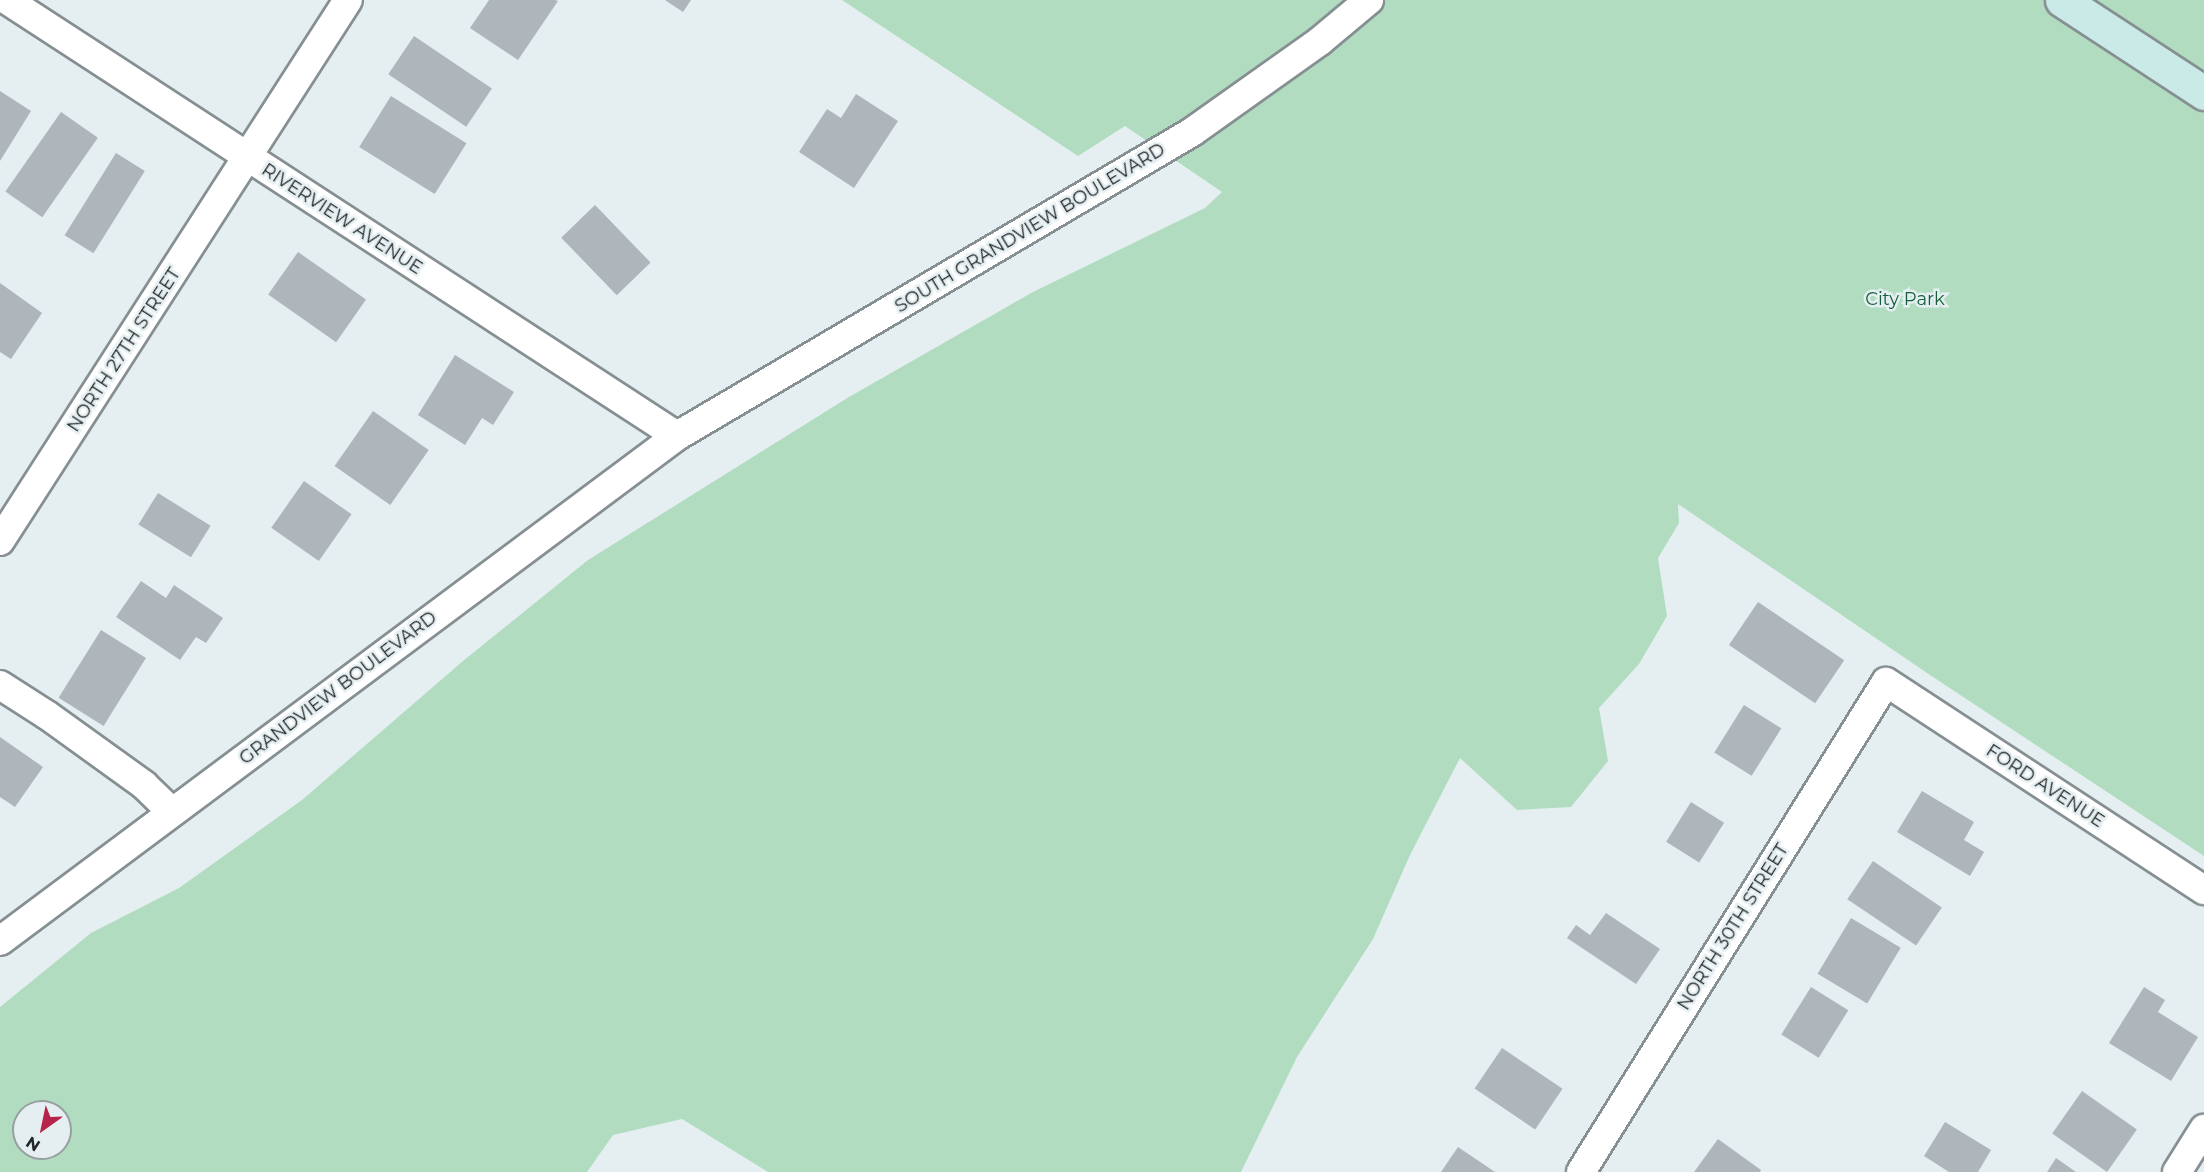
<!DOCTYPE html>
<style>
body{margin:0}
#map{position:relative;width:2204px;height:1172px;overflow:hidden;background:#e5eff2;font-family:Montserrat,sans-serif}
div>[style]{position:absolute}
.green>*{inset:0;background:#b1dcc0}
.building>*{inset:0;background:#aeb5bb;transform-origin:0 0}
.roads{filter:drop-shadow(2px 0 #868f92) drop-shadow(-2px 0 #868f92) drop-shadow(0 2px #868f92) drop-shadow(0 -2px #868f92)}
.minor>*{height:28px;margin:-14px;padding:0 14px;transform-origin:14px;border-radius:14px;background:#fff}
.secondary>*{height:33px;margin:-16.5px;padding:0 16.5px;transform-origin:16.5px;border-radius:16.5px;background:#caeae8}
span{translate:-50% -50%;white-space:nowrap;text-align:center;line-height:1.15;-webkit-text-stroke:5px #e5eff2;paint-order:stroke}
.street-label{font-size:18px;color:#232627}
.park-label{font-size:18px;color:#165e39}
.north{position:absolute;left:12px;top:1100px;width:60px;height:60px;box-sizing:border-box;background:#e5eff2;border:2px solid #979fa1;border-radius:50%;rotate:213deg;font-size:16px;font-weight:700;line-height:24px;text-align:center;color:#232627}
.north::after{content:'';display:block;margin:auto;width:21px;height:27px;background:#b6244a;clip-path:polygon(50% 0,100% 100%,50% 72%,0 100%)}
</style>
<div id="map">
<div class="green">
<div style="clip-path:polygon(evenodd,842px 0,2204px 0,2204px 856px,1930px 675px,1678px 504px,1679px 523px,1658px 558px,1667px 616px,1639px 664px,1599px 708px,1608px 761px,1571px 807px,1517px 810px,1460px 758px,1410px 855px,1373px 939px,1297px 1057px,1241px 1172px,768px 1172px,682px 1119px,613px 1135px,587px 1172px,0 1172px,0 1007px,91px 933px,179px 888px,302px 800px,463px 661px,588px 560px,849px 397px,1033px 292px,1205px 208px,1222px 192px,1125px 126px,1078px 156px,842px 0,24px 1112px,60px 1112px,60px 1148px,24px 1148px,24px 1112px)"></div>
</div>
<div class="building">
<div style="clip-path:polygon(489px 0,555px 0,558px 1px,518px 60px,470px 28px)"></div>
<div style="clip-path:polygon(665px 0,691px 0,683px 12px)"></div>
<div style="left:414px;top:36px;width:94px;height:46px;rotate:34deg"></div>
<div style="clip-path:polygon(0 91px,31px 111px,0 161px)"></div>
<div style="clip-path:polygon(856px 94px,898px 121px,854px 188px,799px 152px,827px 109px,841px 118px)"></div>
<div style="left:391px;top:96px;width:89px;height:60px;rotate:32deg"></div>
<div style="left:61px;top:112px;width:45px;height:97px;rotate:35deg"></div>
<div style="left:116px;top:153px;width:34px;height:97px;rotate:32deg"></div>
<div style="left:595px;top:205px;width:80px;height:47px;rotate:46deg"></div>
<div style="left:298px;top:252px;width:83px;height:52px;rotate:35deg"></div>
<div style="clip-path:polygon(0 283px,42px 313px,11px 359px,0 352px)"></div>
<div style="clip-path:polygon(455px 355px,514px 392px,493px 425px,482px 418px,465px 445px,418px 415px)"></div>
<div style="left:373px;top:411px;width:68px;height:67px;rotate:35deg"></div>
<div style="left:304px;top:481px;width:58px;height:57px;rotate:35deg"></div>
<div style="left:158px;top:493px;width:62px;height:37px;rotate:32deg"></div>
<div style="clip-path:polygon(141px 581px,166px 598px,174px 585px,223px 618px,206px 643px,196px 637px,180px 660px,116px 617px)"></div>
<div style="left:1758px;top:602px;width:104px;height:52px;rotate:34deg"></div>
<div style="left:101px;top:630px;width:53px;height:80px;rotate:32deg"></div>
<div style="left:1744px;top:705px;width:44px;height:56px;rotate:32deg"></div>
<div style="clip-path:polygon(0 737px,43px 767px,15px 807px,0 797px)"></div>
<div style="clip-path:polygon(1922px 791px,1974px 822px,1964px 840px,1984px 852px,1970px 876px,1897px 832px)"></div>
<div style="left:1691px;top:802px;width:39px;height:47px;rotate:32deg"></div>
<div style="left:1873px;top:861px;width:83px;height:46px;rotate:34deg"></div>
<div style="clip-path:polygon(1606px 913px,1660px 949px,1636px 984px,1567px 938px,1576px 925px,1590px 935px)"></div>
<div style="left:1851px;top:918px;width:58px;height:65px;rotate:31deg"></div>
<div style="left:1811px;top:987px;width:44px;height:56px;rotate:32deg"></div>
<div style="clip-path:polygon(2144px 987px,2165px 1000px,2158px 1012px,2198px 1037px,2171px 1081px,2109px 1043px)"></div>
<div style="left:1502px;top:1048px;width:73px;height:49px;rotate:34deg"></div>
<div style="left:2082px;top:1091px;width:67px;height:52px;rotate:35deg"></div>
<div style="clip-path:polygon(1945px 1122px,1991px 1150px,1978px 1172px,1949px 1172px,1924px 1156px)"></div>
<div style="clip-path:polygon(1718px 1139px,1761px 1170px,1760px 1172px,1694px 1172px)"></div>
<div style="clip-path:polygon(1458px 1147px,1495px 1172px,1441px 1172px)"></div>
<div style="clip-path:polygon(2056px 1158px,2076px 1172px,2047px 1172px)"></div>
</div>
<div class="roads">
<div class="minor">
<div style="left:7px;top:0;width:799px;rotate:33.05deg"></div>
<div style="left:0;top:541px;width:643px;rotate:-57.25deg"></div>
<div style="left:0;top:685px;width:56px;rotate:32.6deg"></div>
<div style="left:47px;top:715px;width:120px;rotate:35.8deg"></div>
<div style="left:144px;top:785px;width:39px;rotate:44deg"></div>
<div style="left:0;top:941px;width:845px;rotate:-36.72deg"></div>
<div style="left:677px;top:436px;width:598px;rotate:-30.55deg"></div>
<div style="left:1192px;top:132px;width:157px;rotate:-35.4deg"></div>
<div style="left:1320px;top:41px;width:64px;rotate:-39.9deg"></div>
<div style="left:1581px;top:1172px;width:577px;rotate:-58.1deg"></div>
<div style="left:1886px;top:682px;width:380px;rotate:33.2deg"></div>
<div style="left:2177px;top:1172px;width:51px;rotate:-57.9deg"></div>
</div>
<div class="secondary">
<div style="left:2062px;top:0;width:170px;rotate:33.2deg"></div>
</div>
</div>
<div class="street-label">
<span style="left:342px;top:219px;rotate:33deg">RIVERVIEW AVENUE</span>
<span style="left:1030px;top:228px;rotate:-31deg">SOUTH GRANDVIEW BOULEVARD</span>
<span style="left:124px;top:350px;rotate:-57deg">NORTH 27TH STREET</span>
<span style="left:338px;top:688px;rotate:-37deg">GRANDVIEW BOULEVARD</span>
<span style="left:2045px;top:786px;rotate:33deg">FORD AVENUE</span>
<span style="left:1733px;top:927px;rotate:-58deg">NORTH 30TH STREET</span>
</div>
<div class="park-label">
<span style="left:1905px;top:299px">City Park</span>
</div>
<div class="north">N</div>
</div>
